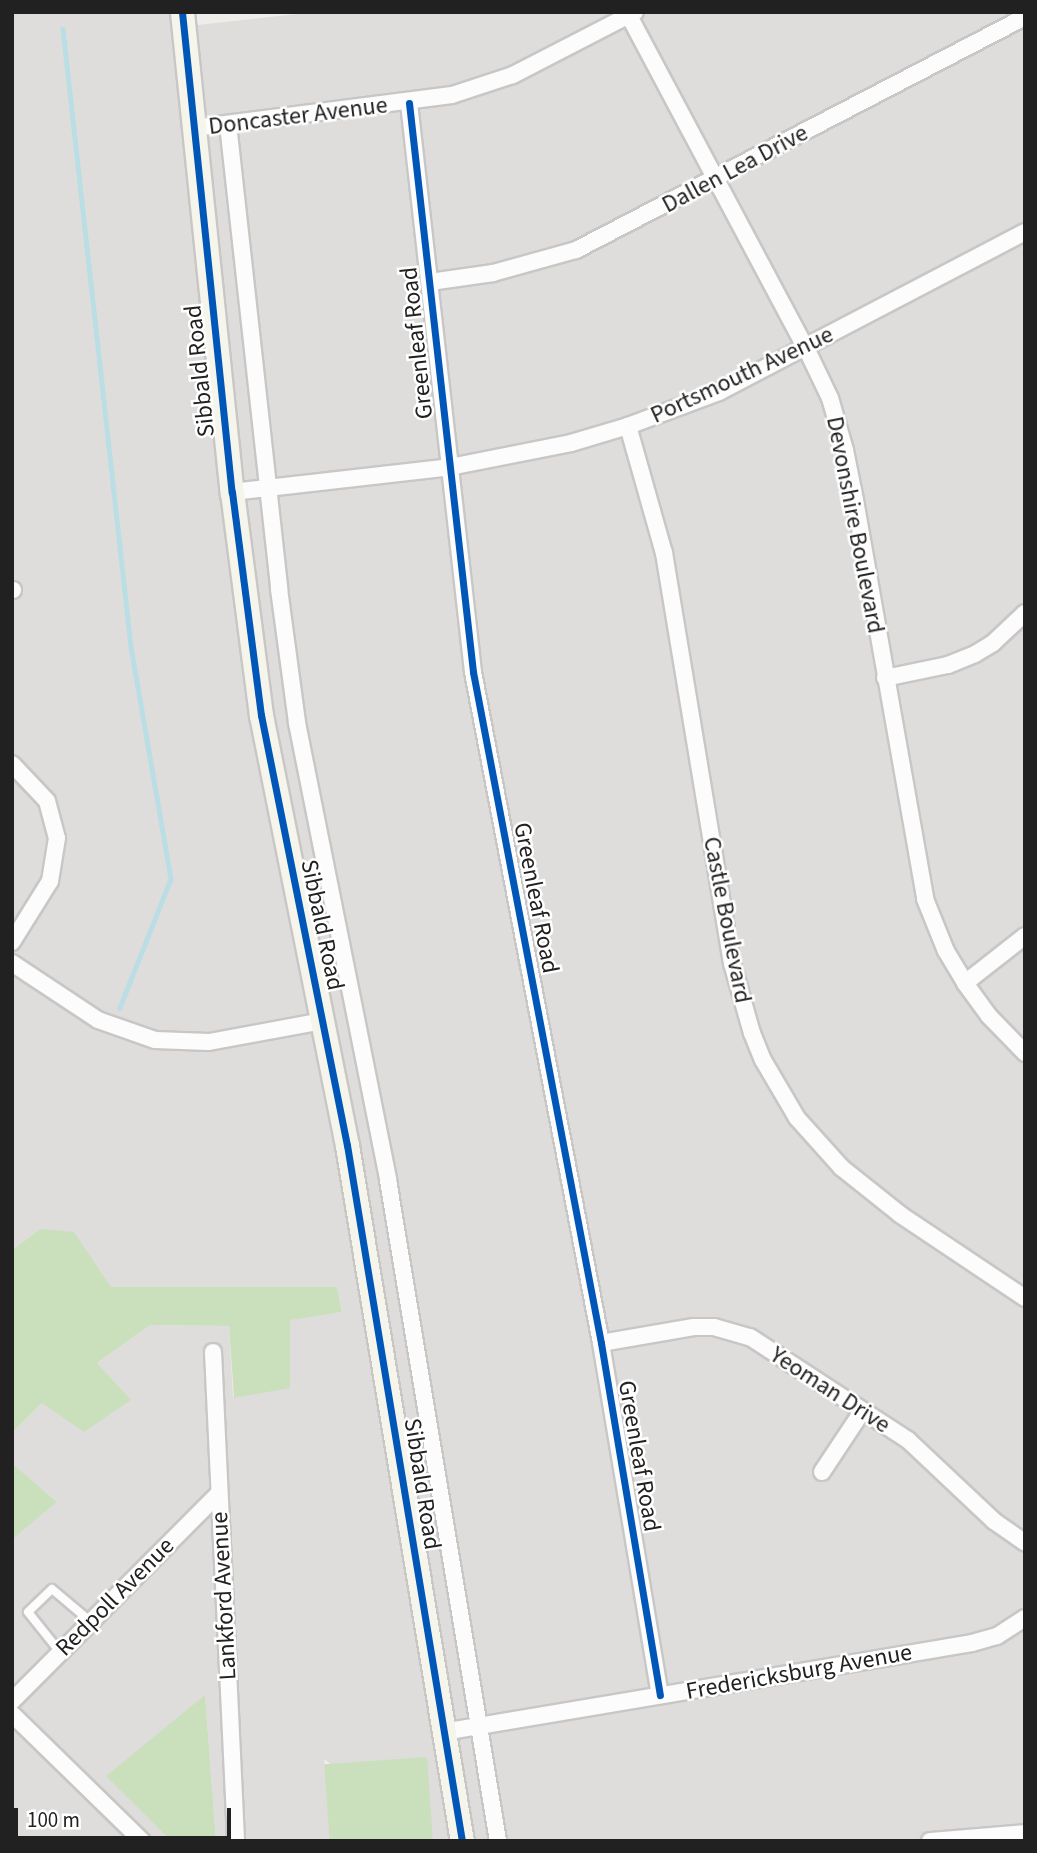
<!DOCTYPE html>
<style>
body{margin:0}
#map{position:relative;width:1037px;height:1853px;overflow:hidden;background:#efedea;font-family:"Source Sans 3",sans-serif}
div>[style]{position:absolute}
.residential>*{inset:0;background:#dedddb}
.forest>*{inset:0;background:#cae0bd;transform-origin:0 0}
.stream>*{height:4.5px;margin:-2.25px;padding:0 2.25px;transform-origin:2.25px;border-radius:2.25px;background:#bbdee5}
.roads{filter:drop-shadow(2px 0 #c8c7c6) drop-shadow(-2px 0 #c8c7c6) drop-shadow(0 2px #c8c7c6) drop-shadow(0 -2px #c8c7c6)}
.lane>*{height:8px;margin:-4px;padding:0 4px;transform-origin:4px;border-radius:4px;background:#fdfcfc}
.street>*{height:16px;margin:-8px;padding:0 8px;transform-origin:8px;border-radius:8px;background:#fdfcfc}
.secondary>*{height:23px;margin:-11.5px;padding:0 11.5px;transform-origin:11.5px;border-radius:11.5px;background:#f5f5ec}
.cycleway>*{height:7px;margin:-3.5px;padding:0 3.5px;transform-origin:3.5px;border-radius:3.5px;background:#0057b8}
span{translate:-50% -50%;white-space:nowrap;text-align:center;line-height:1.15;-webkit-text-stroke:5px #fff;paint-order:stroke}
.street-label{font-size:24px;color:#212121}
.frame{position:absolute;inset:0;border:14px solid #212121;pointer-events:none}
.scale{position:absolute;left:14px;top:1808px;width:217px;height:32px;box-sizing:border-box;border:4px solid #212121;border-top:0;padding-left:9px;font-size:21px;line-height:24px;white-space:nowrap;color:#212121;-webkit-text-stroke:5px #fff;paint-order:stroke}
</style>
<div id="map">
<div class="residential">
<div style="clip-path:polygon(12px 12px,175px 12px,310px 1000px,455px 1841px,414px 1841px,433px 1839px,324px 1759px,335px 1841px,216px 1841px,205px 1696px,107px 1776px,171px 1841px,12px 1841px,12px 1540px,57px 1502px,12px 1463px,12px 1433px,42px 1403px,130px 1400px,97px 1363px,150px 1325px,229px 1326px,233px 1397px,289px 1319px,342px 1312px,337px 1287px,111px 1287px,40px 1229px,12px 1250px)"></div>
<div style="clip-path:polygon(315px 12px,1025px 12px,1025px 1841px,469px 1841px,266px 711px,189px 26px)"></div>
</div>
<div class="forest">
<div style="clip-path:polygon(40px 1229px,74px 1232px,111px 1287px,337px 1287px,342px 1312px,290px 1320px,290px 1388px,234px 1398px,229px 1326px,150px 1325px,97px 1363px,131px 1400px,84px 1432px,42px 1403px,12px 1433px,12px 1250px)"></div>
<div style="clip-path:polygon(12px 1463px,57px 1502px,12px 1540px)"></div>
<div style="clip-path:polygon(205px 1695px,216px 1841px,171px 1841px,106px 1776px)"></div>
<div style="left:427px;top:1757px;width:82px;height:103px;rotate:86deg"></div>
</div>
<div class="stream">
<div style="left:63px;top:29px;width:622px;rotate:83.72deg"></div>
<div style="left:131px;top:647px;width:235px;rotate:80.2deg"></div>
<div style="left:171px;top:879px;width:139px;rotate:111.6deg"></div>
</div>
<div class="roads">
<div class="lane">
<div style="left:60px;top:1652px;width:51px;rotate:-128.7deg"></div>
<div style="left:28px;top:1612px;width:33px;rotate:-44deg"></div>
<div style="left:52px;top:1589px;width:51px;rotate:40.2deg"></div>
</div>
<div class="street">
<div style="left:627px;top:12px;width:381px;rotate:62deg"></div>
<div style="left:806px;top:348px;width:55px;rotate:64.4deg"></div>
<div style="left:830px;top:398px;width:54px;rotate:73.9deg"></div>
<div style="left:845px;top:450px;width:51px;rotate:78.7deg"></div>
<div style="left:855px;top:500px;width:405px;rotate:80deg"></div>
<div style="left:925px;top:899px;width:56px;rotate:68deg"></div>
<div style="left:946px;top:951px;width:37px;rotate:59deg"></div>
<div style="left:965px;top:983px;width:41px;rotate:54deg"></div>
<div style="left:989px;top:1016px;width:52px;rotate:45.8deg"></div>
<div style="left:409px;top:103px;width:573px;rotate:83.58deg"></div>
<div style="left:473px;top:672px;width:683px;rotate:79.2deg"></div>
<div style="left:601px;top:1343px;width:357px;rotate:80.5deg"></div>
<div style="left:228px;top:124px;width:468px;rotate:83.7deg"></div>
<div style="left:279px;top:589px;width:135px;rotate:82.3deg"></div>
<div style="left:297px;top:723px;width:466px;rotate:78.7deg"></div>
<div style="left:388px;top:1180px;width:670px;rotate:80.55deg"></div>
<div style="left:194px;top:128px;width:260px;rotate:-7.3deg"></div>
<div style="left:452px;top:95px;width:64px;rotate:-18.2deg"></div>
<div style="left:513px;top:75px;width:137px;rotate:-27.3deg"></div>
<div style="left:430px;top:282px;width:64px;rotate:-8.1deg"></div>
<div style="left:493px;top:273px;width:86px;rotate:-15.5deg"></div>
<div style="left:576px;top:250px;width:506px;rotate:-27.43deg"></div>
<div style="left:628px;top:426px;width:132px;rotate:74.2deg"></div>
<div style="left:664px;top:553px;width:416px;rotate:80.6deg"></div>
<div style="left:732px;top:963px;width:73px;rotate:74.1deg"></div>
<div style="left:752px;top:1033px;width:29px;rotate:68deg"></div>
<div style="left:763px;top:1060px;width:67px;rotate:59.6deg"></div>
<div style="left:797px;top:1118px;width:67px;rotate:48deg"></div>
<div style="left:842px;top:1168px;width:75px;rotate:38.5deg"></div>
<div style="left:901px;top:1215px;width:149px;rotate:33.8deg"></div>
<div style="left:232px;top:492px;width:219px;rotate:-6.5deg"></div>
<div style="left:450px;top:467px;width:123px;rotate:-11.2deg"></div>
<div style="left:571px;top:443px;width:59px;rotate:-16.6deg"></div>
<div style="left:628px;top:426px;width:97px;rotate:-20.5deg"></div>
<div style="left:719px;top:392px;width:345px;rotate:-27.6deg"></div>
<div style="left:12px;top:590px;width:1px"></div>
<div style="left:885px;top:678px;width:64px;rotate:-11.7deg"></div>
<div style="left:948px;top:665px;width:29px;rotate:-22deg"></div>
<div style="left:975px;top:654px;width:21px;rotate:-31deg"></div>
<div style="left:993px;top:643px;width:44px;rotate:-43.2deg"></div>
<div style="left:12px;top:764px;width:51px;rotate:46.6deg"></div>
<div style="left:47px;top:801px;width:38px;rotate:75deg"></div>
<div style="left:57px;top:838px;width:44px;rotate:99.2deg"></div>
<div style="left:50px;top:881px;width:72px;rotate:121.9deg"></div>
<div style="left:12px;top:963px;width:103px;rotate:33.5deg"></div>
<div style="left:98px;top:1020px;width:60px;rotate:19.3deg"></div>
<div style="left:155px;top:1040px;width:54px;rotate:2.1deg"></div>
<div style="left:209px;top:1042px;width:115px;rotate:-10.5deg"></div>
<div style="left:965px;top:983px;width:76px;rotate:-38.1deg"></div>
<div style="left:601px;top:1343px;width:94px;rotate:-9.8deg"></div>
<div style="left:694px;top:1327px;width:20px"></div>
<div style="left:714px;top:1327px;width:37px;rotate:16deg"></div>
<div style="left:750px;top:1337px;width:189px;rotate:33.1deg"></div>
<div style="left:908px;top:1440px;width:118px;rotate:43.3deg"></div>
<div style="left:994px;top:1521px;width:38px;rotate:35deg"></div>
<div style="left:213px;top:1352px;width:490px;rotate:87.3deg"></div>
<div style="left:822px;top:1472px;width:71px;rotate:-56.5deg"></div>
<div style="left:12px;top:1701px;width:293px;rotate:-45.1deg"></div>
<div style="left:12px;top:1714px;width:182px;rotate:44.3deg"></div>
<div style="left:443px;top:1732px;width:536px;rotate:-9.55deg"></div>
<div style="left:972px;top:1643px;width:26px;rotate:-16deg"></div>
<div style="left:997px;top:1636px;width:33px;rotate:-33deg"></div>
<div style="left:930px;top:1841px;width:95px;rotate:-4.8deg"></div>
</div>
<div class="secondary">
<div style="left:182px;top:12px;width:483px;rotate:84.1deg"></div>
<div style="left:232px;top:492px;width:225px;rotate:82.6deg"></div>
<div style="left:261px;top:715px;width:439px;rotate:78.7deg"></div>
<div style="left:347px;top:1145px;width:705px;rotate:80.62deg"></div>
</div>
</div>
<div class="cycleway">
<div style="left:182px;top:12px;width:483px;rotate:84.1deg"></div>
<div style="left:232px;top:492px;width:225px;rotate:82.6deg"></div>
<div style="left:261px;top:715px;width:439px;rotate:78.7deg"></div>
<div style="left:347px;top:1145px;width:705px;rotate:80.62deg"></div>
<div style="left:409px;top:103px;width:573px;rotate:83.58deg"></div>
<div style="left:473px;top:672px;width:683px;rotate:79.2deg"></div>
<div style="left:601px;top:1343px;width:357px;rotate:80.5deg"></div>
</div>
<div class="street-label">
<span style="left:298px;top:116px;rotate:-7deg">Doncaster Avenue</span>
<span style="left:735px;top:169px;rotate:-28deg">Dallen Lea Drive</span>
<span style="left:417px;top:343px;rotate:-96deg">Greenleaf Road</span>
<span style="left:200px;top:371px;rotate:-96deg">Sibbald Road</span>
<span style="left:742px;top:375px;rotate:-25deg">Portsmouth Avenue</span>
<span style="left:855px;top:525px;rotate:79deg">Devonshire Boulevard</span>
<span style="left:536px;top:898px;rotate:79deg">Greenleaf Road</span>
<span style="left:727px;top:920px;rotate:79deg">Castle Boulevard</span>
<span style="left:322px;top:925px;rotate:78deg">Sibbald Road</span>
<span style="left:830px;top:1390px;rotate:33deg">Yeoman Drive</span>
<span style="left:639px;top:1456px;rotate:80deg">Greenleaf Road</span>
<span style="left:422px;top:1484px;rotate:81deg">Sibbald Road</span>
<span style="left:224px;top:1596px;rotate:-93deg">Lankford Avenue</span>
<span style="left:115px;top:1597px;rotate:-45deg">Redpoll Avenue</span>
<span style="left:799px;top:1672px;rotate:-10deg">Fredericksburg Avenue</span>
</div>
<div class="frame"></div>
<div class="scale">100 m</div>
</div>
